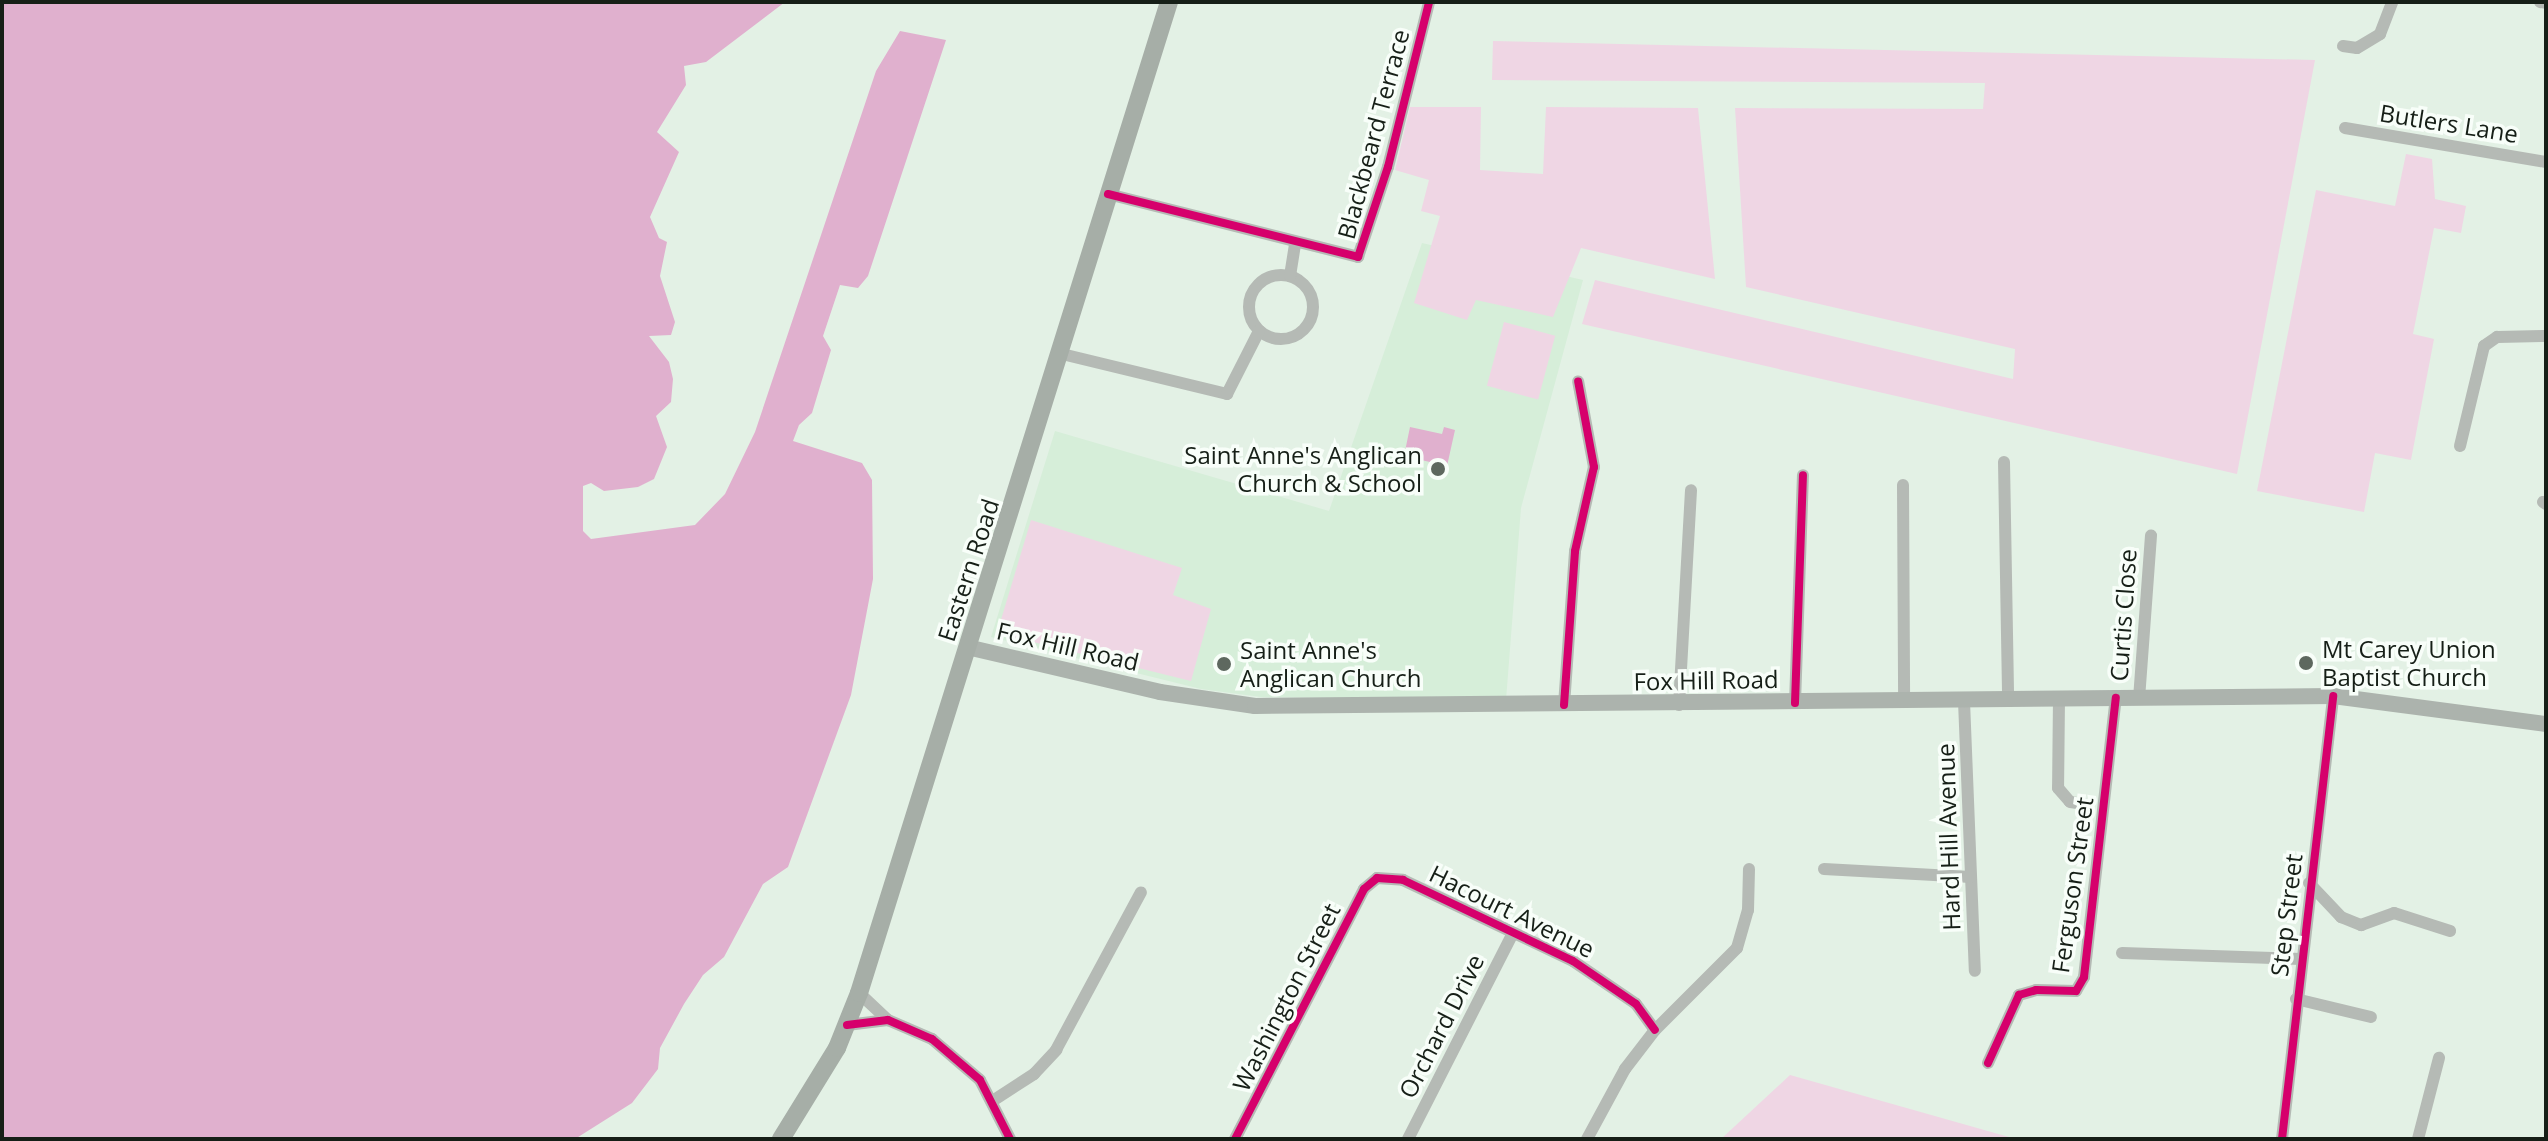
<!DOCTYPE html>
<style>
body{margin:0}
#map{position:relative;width:2548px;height:1141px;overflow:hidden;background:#e3f1e5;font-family:"Open Sans",sans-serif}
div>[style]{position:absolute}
.built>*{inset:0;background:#d6eed9}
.green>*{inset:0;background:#efd6e4;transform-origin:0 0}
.water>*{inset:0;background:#e0b0ce}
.minor>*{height:12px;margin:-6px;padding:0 6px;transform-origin:6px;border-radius:6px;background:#b5bab5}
.minor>.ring{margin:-6px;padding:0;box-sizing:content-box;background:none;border:12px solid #b5bab5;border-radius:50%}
.major>*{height:16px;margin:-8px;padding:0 8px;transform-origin:8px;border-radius:8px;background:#acb3ad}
.highway>*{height:18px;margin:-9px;padding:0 9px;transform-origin:9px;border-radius:9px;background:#a6aea7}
.cycleway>*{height:8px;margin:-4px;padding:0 4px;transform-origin:4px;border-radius:4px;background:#d6006c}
.dots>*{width:22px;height:22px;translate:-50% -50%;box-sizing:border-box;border:4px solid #f8fef9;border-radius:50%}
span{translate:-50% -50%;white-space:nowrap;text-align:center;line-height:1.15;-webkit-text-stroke:7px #f8fef9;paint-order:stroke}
.street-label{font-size:24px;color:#161f17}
.poi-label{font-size:24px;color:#161f17}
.right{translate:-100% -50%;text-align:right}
.left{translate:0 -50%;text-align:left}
.frame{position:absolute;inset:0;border:4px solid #161f17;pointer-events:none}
</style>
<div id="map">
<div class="built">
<div style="clip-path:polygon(1422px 243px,1583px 280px,1521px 508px,1506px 700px,1261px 697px,1201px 689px,991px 637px,1055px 431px,1329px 511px)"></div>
</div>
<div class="green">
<div style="clip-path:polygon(1493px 41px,2315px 60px,2237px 474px,1582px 324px,1595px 280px,2013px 379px,2015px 349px,1746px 287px,1735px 108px,1983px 109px,1985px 83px,1492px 80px)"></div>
<div style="clip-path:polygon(1410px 107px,1481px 107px,1480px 170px,1543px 174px,1546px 107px,1698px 108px,1715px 279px,1581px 248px,1553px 317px,1476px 300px,1467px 320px,1414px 303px,1440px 216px,1421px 211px,1429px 180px,1395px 170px)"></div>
<div style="clip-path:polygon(2406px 154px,2432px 159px,2435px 199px,2466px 206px,2461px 233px,2434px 228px,2413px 334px,2434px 339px,2411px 460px,2375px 453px,2364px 512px,2257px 491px,2316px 190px,2395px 206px)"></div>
<div style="left:1504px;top:322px;width:53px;height:66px;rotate:15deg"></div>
<div style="clip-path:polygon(1031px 520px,1182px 568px,1173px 595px,1211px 609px,1191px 681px,997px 633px)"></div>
<div style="clip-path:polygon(1790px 1075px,2016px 1139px,2017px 1139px,1721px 1139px)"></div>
</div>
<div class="water">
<div style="clip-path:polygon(2px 2px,785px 2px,706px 62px,684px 66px,686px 85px,657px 132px,679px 152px,650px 217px,659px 238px,667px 242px,660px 276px,675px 322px,671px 335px,649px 336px,669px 362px,673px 379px,671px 402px,656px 416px,667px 447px,654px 479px,638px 487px,604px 491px,591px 483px,583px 486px,583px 531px,591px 539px,695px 525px,725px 494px,755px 432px,876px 71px,900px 31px,946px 40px,868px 276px,858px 288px,840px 285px,823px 336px,831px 350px,812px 413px,799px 425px,793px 441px,862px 463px,872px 480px,873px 579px,851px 695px,788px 867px,763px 884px,724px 957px,703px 975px,684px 1004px,660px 1048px,658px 1069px,632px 1103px,575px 1139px,2px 1139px)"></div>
<div style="clip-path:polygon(1410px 427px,1442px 434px,1444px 427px,1455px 430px,1447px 466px,1404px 456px)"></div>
</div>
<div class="minor">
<div style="left:2540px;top:2px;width:6px;rotate:9deg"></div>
<div style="left:2343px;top:46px;width:14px;rotate:8deg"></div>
<div style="left:2357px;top:48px;width:27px;rotate:-31deg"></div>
<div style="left:2380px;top:34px;width:34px;rotate:-69deg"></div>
<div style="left:2345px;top:128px;width:204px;rotate:9.6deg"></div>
<div style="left:1108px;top:194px;width:258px;rotate:14.1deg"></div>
<div style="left:1358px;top:257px;width:95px;rotate:-71.6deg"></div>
<div style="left:1388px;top:167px;width:170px;rotate:-76deg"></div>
<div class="ring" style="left:1249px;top:275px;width:52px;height:52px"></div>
<div style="left:1290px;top:276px;width:33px;rotate:-81deg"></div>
<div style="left:1062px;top:354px;width:170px;rotate:13.6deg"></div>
<div style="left:1227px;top:394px;width:71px;rotate:-63.1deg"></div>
<div style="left:2460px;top:446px;width:103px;rotate:-76.5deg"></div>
<div style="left:2484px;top:346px;width:16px;rotate:-35deg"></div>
<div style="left:2497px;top:337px;width:49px;rotate:-1.2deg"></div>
<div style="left:2004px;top:462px;width:237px;rotate:89deg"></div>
<div style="left:1903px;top:485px;width:216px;rotate:89.7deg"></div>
<div style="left:2543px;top:502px;width:4px;rotate:34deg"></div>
<div style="left:2059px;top:698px;width:90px;rotate:90.6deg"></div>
<div style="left:2058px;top:788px;width:18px;rotate:49deg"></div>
<div style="left:2070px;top:802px;width:15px;rotate:8deg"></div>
<div style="left:2139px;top:699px;width:164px;rotate:-85.8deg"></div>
<div style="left:1964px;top:701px;width:270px;rotate:87.7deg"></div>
<div style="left:1795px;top:703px;width:228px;rotate:-88deg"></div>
<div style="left:1564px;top:705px;width:154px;rotate:-85.9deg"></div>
<div style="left:1575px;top:551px;width:86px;rotate:-77.3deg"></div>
<div style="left:1594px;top:467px;width:87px;rotate:-100.5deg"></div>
<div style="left:1679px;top:705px;width:215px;rotate:-86.8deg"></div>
<div style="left:1824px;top:869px;width:147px;rotate:3.1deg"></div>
<div style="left:2309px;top:883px;width:47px;rotate:46.7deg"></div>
<div style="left:2341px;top:917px;width:22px;rotate:22deg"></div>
<div style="left:2361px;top:925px;width:35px;rotate:-20deg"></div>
<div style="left:2394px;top:913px;width:59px;rotate:17.8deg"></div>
<div style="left:2122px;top:953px;width:179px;rotate:1.9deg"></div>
<div style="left:859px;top:993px;width:40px;rotate:43deg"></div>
<div style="left:2296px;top:999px;width:77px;rotate:13.5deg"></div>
<div style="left:847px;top:1025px;width:41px;rotate:-7deg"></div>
<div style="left:888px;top:1020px;width:48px;rotate:23.4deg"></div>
<div style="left:932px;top:1039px;width:63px;rotate:40.5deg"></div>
<div style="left:980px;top:1080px;width:66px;rotate:63deg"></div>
<div style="left:1988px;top:1063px;width:75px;rotate:-65.5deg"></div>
<div style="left:2019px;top:995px;width:18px;rotate:-16deg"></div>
<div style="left:2036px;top:990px;width:40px;rotate:1.4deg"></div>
<div style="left:2076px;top:991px;width:16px;rotate:-60deg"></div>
<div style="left:2084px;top:977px;width:281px;rotate:-83.5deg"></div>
<div style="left:994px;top:1100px;width:48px;rotate:-33deg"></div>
<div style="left:1034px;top:1074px;width:33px;rotate:-47deg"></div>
<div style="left:1056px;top:1050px;width:179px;rotate:-61.7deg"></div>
<div style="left:1235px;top:1139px;width:281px;rotate:-62.7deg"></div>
<div style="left:1364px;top:889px;width:17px;rotate:-40deg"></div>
<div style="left:1377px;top:878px;width:26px;rotate:4deg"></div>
<div style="left:1403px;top:880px;width:188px;rotate:25.5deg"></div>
<div style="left:1573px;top:961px;width:76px;rotate:34.3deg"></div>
<div style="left:1636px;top:1004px;width:32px;rotate:54deg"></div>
<div style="left:1408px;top:1139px;width:231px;rotate:-63deg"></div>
<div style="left:1587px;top:1139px;width:80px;rotate:-61.5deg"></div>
<div style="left:1625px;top:1069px;width:49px;rotate:-52.4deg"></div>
<div style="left:1655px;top:1030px;width:116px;rotate:-45deg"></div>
<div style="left:1737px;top:948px;width:40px;rotate:-74deg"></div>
<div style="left:1748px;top:910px;width:41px;rotate:-88.6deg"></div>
<div style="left:2282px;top:1139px;width:446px;rotate:-83.4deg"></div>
<div style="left:2418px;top:1139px;width:84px;rotate:-75.5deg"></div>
</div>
<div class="major">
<div style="left:967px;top:647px;width:198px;rotate:13.1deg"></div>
<div style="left:1160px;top:692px;width:96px;rotate:8.4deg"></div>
<div style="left:1255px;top:706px;width:1078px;rotate:-0.53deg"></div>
<div style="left:2333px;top:696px;width:215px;rotate:7.5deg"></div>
</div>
<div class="highway">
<div style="left:781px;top:1139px;width:107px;rotate:-58.4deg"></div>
<div style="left:837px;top:1048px;width:59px;rotate:-68.2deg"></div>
<div style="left:859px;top:993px;width:1038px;rotate:-72.63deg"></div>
</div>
<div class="cycleway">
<div style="left:1108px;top:194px;width:258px;rotate:14.1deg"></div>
<div style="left:1358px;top:257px;width:95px;rotate:-71.6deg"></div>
<div style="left:1388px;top:167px;width:170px;rotate:-76deg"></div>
<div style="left:1795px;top:703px;width:228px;rotate:-88deg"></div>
<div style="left:1564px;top:705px;width:154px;rotate:-85.9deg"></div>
<div style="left:1575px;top:551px;width:86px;rotate:-77.3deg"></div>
<div style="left:1594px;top:467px;width:87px;rotate:-100.5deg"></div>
<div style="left:847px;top:1025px;width:41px;rotate:-7deg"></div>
<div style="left:888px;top:1020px;width:48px;rotate:23.4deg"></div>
<div style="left:932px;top:1039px;width:63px;rotate:40.5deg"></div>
<div style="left:980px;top:1080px;width:66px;rotate:63deg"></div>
<div style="left:1988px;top:1063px;width:75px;rotate:-65.5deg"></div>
<div style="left:2019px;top:995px;width:18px;rotate:-16deg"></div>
<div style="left:2036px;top:990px;width:40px;rotate:1.4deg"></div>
<div style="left:2076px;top:991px;width:16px;rotate:-60deg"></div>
<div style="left:2084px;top:977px;width:281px;rotate:-83.5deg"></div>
<div style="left:1235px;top:1139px;width:281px;rotate:-62.7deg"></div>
<div style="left:1364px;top:889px;width:17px;rotate:-40deg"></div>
<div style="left:1377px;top:878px;width:26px;rotate:4deg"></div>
<div style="left:1403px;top:880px;width:188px;rotate:25.5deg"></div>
<div style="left:1573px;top:961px;width:76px;rotate:34.3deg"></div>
<div style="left:1636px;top:1004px;width:32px;rotate:54deg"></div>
<div style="left:2282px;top:1139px;width:446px;rotate:-83.4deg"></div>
</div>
<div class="dots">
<div style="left:1438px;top:469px;background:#5e685f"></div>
<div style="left:2306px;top:663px;background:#5e685f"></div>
<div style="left:1224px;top:664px;background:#5e685f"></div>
</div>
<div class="street-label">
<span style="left:2449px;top:123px;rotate:9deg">Butlers Lane</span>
<span style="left:1373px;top:134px;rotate:-75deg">Blackbeard Terrace</span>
<span style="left:968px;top:570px;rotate:-72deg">Eastern Road</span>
<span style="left:2123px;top:615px;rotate:-86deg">Curtis Close</span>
<span style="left:1068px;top:646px;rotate:13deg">Fox Hill Road</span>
<span style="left:1706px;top:680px;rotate:-1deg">Fox Hill Road</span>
<span style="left:1948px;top:837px;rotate:-92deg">Hard Hill Avenue</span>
<span style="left:2072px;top:885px;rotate:-82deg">Ferguson Street</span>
<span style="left:1512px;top:911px;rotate:26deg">Hacourt Avenue</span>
<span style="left:2286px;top:915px;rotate:-83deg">Step Street</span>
<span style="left:1286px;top:997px;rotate:-63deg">Washington Street</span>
<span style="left:1441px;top:1026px;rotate:-63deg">Orchard Drive</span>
</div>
<div class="poi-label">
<span class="right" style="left:1422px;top:469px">Saint Anne's Anglican<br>Church &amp; School</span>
<span class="left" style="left:2322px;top:663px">Mt Carey Union<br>Baptist Church</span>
<span class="left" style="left:1240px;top:664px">Saint Anne's<br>Anglican Church</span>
</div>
<div class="frame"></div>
</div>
